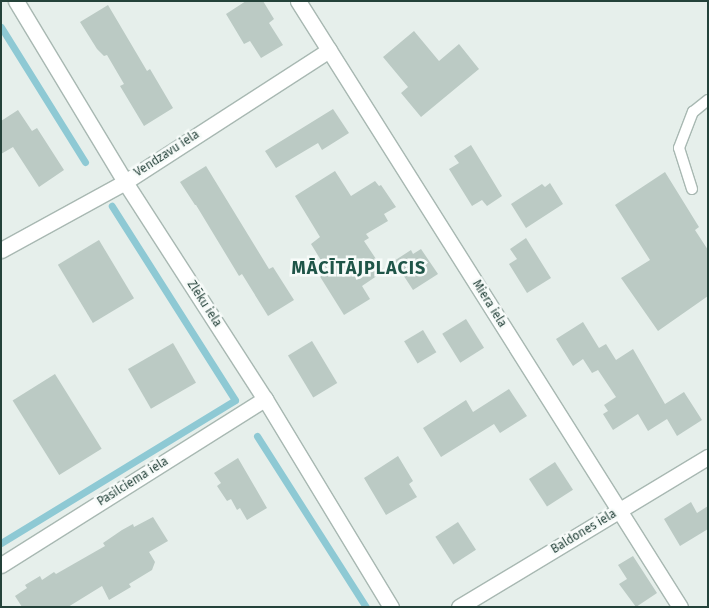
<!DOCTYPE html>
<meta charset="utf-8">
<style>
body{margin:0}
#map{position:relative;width:709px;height:608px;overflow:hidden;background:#e6efeb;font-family:"Fira Sans",sans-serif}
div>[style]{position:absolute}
.stream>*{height:7px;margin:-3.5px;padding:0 3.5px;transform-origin:3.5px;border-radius:3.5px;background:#8ec9d4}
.building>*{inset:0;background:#bbcac4;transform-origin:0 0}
.roads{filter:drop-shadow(1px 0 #a8b8b2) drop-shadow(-1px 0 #a8b8b2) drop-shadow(0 1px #a8b8b2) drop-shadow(0 -1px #a8b8b2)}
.service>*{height:10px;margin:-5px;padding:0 5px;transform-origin:5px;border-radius:5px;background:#fff}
.minor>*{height:15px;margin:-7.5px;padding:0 7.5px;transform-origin:7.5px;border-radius:7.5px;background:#fff}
span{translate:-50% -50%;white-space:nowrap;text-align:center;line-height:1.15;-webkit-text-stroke:5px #f7fbf9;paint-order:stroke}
.street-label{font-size:12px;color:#24423a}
.district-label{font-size:18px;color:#1f5548;font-weight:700;letter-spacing:1px}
.frame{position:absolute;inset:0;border:2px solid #24423a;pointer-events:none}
</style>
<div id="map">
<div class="stream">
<div style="left:1px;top:27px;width:159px;rotate:58.1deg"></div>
<div style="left:257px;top:436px;width:203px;rotate:57.5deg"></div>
<div style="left:1px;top:543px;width:274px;rotate:-31.4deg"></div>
<div style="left:235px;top:400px;width:230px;rotate:-122.4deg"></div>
</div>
<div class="building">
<div style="clip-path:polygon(246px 1px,263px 1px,274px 19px,269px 23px,283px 45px,261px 58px,250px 41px,244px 44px,226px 14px)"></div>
<div style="clip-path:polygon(108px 5px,147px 71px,150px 69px,173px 108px,144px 126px,120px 86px,124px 84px,107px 55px,104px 56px,97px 49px,80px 22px)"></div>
<div style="clip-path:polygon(414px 31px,439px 61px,459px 44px,479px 69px,421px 117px,401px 93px,408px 87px,383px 57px)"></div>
<div style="clip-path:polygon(333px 109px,349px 133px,322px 150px,318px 143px,276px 168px,265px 151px)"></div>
<div style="clip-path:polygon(18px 110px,32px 131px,37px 128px,64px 170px,39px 187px,13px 147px,1px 154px,1px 121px)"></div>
<div style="clip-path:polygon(471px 145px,502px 196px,487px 206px,482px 200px,472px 206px,449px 169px,459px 163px,454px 156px)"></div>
<div style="clip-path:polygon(206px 166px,269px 269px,273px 267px,294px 300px,268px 316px,242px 274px,239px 276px,196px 205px,195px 205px,180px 182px)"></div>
<div style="clip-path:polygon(335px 171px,351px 196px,375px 181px,379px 186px,381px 185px,396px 207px,384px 214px,388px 221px,366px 234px,369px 238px,364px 241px,384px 271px,362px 286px,370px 299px,344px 315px,319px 275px,327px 270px,311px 244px,320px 237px,295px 196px)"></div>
<div style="clip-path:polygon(665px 172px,699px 227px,695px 230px,708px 250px,708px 296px,658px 331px,621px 278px,650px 260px,615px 205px)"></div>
<div style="clip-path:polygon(550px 183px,563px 204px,526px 228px,511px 204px,542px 184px,545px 187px)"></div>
<div style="clip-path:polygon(526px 238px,551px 278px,527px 293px,509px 264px,517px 259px,510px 249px)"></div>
<div style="left:99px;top:240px;width:68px;height:48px;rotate:59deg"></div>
<div style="clip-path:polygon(421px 249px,438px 274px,413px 290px,394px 261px,411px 250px,413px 254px)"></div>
<div style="left:466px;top:319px;width:34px;height:28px;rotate:58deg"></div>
<div style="clip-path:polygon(583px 322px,599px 348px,606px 344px,616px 360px,633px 349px,665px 404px,684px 392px,702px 420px,677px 436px,667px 419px,648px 431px,638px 414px,613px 430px,603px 414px,608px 411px,604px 405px,616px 397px,598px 370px,592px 373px,583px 359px,573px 366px,556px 339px)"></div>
<div style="left:423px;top:330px;width:26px;height:22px;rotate:59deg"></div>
<div style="left:312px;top:341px;width:49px;height:28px;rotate:59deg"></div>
<div style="left:173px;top:343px;width:46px;height:52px;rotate:60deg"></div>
<div style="left:55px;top:374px;width:88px;height:50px;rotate:58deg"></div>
<div style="clip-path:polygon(509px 389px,527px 416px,500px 433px,494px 424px,441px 457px,423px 428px,466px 400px,473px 412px)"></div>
<div style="clip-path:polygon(398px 456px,413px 481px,409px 484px,417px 497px,386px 515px,364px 478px)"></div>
<div style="clip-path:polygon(238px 458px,267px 508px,247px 520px,240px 508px,237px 510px,231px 499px,227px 501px,217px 486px,221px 483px,214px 473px)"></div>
<div style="left:555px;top:462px;width:33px;height:31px;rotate:57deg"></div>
<div style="clip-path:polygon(691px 502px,697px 513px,708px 506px,708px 529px,680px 546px,664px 519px)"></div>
<div style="clip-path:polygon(153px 517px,168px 541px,149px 552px,155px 562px,152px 570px,129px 584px,131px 587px,109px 600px,102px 586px,68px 607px,22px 607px,15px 596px,27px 588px,25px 585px,40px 576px,42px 580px,54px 572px,56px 574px,105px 546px,103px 543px,122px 530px,133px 524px,134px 527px)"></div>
<div style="left:458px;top:522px;width:33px;height:27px;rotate:57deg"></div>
<div style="clip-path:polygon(633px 556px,657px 593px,636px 607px,619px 584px,627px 579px,618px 565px)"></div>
</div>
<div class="roads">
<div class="service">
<div style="left:692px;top:189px;width:43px;rotate:-107.6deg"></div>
<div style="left:679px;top:148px;width:39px;rotate:-69deg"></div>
<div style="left:693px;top:112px;width:19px;rotate:-39deg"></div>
</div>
<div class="minor">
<div style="left:16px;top:1px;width:211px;rotate:58.9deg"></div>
<div style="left:125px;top:182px;width:258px;rotate:57.2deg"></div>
<div style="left:265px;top:399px;width:243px;rotate:58.8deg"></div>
<div style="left:298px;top:1px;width:716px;rotate:57.77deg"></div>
<div style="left:1px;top:250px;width:141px;rotate:-28.7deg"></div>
<div style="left:125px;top:182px;width:243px;rotate:-32.9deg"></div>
<div style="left:1px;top:565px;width:312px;rotate:-32.2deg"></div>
<div style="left:459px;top:607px;width:291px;rotate:-31.1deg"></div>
</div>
</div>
<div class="street-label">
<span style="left:167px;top:154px;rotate:-33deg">Vendzavu iela</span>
<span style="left:204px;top:304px;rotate:57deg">Zlēku iela</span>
<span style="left:489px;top:304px;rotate:58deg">Miera iela</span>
<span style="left:133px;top:482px;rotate:-32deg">Pasilciema iela</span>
<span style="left:584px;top:532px;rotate:-31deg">Baldones iela</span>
</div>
<div class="district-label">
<span style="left:359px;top:268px">MĀCĪTĀJPLACIS</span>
</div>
<div class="frame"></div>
</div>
